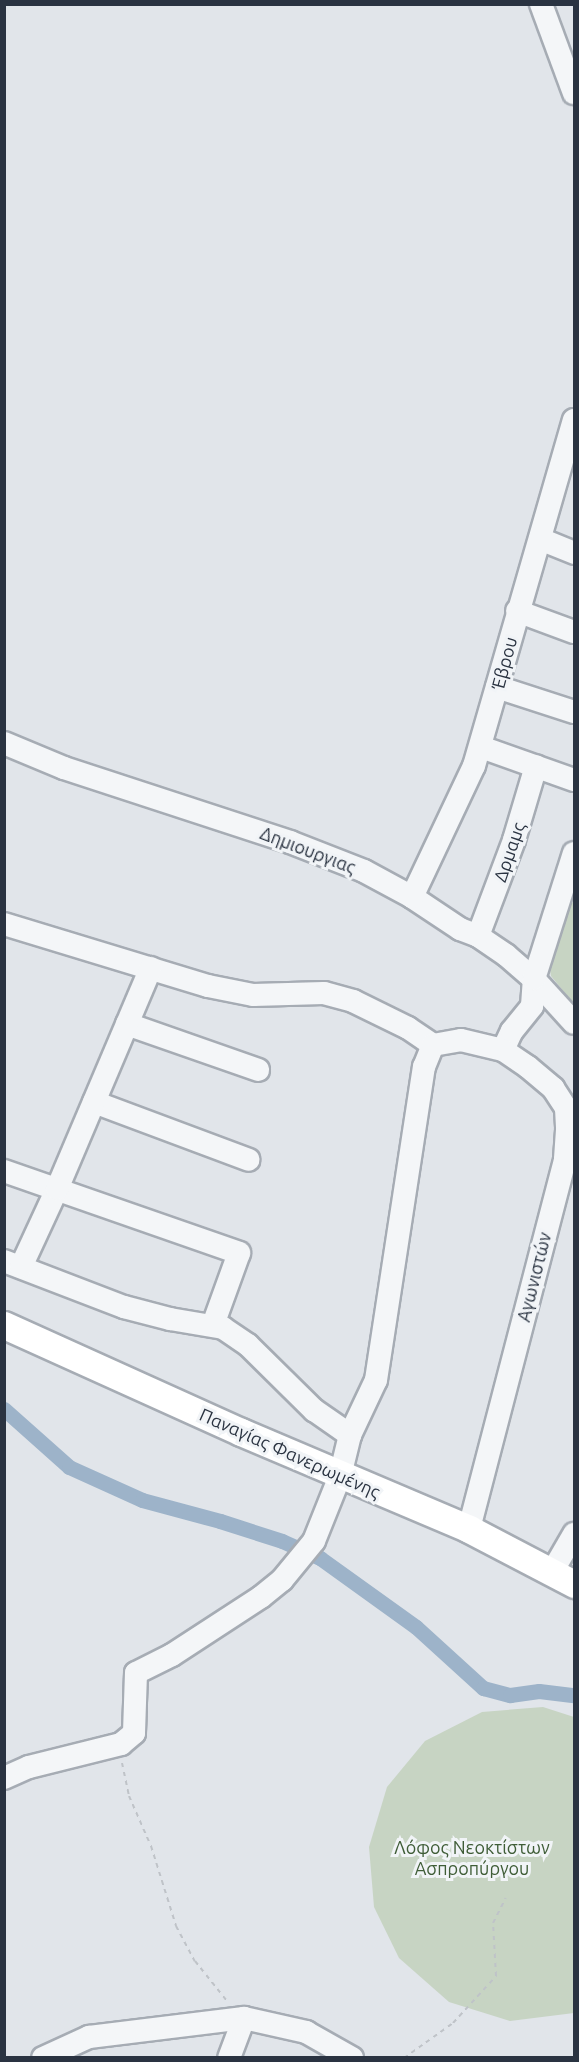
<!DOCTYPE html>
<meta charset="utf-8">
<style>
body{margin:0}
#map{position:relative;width:579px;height:2062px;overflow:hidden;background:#e1e5ea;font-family:Ubuntu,sans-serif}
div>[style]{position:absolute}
.green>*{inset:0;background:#c7d4c3}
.canal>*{height:15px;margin:-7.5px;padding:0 7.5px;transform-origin:7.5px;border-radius:7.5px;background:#9db3c9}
.path>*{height:2px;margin-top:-1px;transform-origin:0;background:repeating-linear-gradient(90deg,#bfc3c8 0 4.5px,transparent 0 9px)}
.roads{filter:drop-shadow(2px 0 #a6acb4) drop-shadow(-2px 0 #a6acb4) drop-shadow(0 2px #a6acb4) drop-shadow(0 -2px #a6acb4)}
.minor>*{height:22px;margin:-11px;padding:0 11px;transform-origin:11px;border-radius:11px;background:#f4f6f8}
.major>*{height:27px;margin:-13.5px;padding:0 13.5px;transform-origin:13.5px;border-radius:13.5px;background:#fff}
span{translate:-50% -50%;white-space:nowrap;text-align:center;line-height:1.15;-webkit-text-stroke:6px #f1f4f7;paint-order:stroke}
.street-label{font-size:18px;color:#2a3341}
.park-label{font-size:18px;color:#3f5d37}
.frame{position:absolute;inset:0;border:6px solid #2a3341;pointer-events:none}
</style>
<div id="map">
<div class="green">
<div style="clip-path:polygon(567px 901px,574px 903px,574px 1004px,551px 976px,548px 960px)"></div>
<div style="clip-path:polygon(543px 1707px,574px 1717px,574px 2013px,510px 2021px,449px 2002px,399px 1958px,374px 1907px,369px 1847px,387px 1787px,425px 1741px,482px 1712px)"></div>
</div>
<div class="canal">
<div style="left:4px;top:1409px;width:87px;rotate:41.7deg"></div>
<div style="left:69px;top:1467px;width:80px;rotate:24.3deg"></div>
<div style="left:142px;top:1500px;width:81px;rotate:15.1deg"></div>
<div style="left:220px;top:1521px;width:65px;rotate:17.9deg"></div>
<div style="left:282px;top:1541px;width:42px;rotate:24.1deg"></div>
<div style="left:320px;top:1558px;width:118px;rotate:35.7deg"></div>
<div style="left:416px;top:1627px;width:91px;rotate:42.3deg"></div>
<div style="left:483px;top:1688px;width:28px;rotate:15deg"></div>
<div style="left:510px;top:1695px;width:29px;rotate:-8deg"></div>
<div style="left:539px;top:1691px;width:35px;rotate:7deg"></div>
</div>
<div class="path">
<div style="left:122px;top:1763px;width:34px;rotate:78deg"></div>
<div style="left:129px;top:1796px;width:55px;rotate:66.3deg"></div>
<div style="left:151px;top:1846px;width:84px;rotate:72.6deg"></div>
<div style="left:176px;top:1926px;width:40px;rotate:62deg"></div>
<div style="left:195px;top:1961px;width:51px;rotate:51.3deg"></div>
<div style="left:404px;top:2058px;width:60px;rotate:-35.5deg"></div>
<div style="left:453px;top:2023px;width:64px;rotate:-47.5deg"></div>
<div style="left:496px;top:1976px;width:53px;rotate:-93.2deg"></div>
<div style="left:493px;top:1923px;width:28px;rotate:-63deg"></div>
</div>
<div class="roads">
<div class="minor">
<div style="left:541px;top:4px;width:95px;rotate:69.7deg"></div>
<div style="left:540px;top:539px;width:37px;rotate:22deg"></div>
<div style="left:517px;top:611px;width:61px;rotate:20.2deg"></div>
<div style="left:497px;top:687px;width:81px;rotate:18deg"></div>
<div style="left:4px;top:743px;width:65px;rotate:22.6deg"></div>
<div style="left:64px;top:768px;width:238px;rotate:18.1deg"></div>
<div style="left:290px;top:842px;width:79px;rotate:21.4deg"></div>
<div style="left:364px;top:871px;width:55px;rotate:28.4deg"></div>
<div style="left:412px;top:897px;width:58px;rotate:33.7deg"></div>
<div style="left:460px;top:929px;width:19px;rotate:21deg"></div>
<div style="left:478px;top:936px;width:34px;rotate:34deg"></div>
<div style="left:506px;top:955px;width:37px;rotate:41deg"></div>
<div style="left:534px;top:979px;width:59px;rotate:47.7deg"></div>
<div style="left:481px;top:747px;width:99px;rotate:19.5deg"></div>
<div style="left:412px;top:897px;width:145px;rotate:-64.7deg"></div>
<div style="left:474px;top:766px;width:360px;rotate:-73.9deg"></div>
<div style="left:4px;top:924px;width:213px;rotate:16.9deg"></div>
<div style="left:208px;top:986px;width:46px;rotate:11.3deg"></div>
<div style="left:253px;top:995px;width:71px;rotate:-1.6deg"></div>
<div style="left:324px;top:993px;width:30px;rotate:15deg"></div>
<div style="left:353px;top:1001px;width:61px;rotate:26.1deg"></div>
<div style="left:408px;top:1028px;width:30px;rotate:34deg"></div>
<div style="left:478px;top:936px;width:103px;rotate:-69.4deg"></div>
<div style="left:514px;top:840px;width:77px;rotate:-73.4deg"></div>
<div style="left:127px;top:1024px;width:139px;rotate:19.3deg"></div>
<div style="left:503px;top:1050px;width:21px;rotate:-65deg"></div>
<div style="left:512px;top:1031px;width:32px;rotate:-51deg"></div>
<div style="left:532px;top:1006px;width:27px;rotate:-86deg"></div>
<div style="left:534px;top:979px;width:132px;rotate:-72.4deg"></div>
<div style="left:94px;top:1102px;width:165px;rotate:20.5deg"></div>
<div style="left:4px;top:1171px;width:249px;rotate:19.2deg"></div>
<div style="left:239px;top:1253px;width:77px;rotate:109.9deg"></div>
<div style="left:4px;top:1261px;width:129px;rotate:21deg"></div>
<div style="left:124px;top:1307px;width:48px;rotate:14.6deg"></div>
<div style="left:170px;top:1319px;width:54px;rotate:9.6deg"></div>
<div style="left:223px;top:1328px;width:30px;rotate:34deg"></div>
<div style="left:248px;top:1345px;width:93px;rotate:44.6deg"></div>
<div style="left:314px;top:1410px;width:44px;rotate:34.8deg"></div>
<div style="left:21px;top:1267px;width:86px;rotate:-65.2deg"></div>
<div style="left:57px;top:1189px;width:240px;rotate:-67deg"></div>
<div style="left:552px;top:1572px;width:44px;rotate:-59.9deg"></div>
<div style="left:4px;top:1778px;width:27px;rotate:-24deg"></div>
<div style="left:29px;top:1767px;width:95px;rotate:-14deg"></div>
<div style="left:121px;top:1744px;width:17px;rotate:-40deg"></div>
<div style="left:134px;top:1733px;width:60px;rotate:-88.1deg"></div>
<div style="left:136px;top:1673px;width:40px;rotate:-26.6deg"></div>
<div style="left:172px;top:1655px;width:106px;rotate:-33.1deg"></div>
<div style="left:261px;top:1597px;width:27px;rotate:-39deg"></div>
<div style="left:282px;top:1580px;width:50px;rotate:-50.6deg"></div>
<div style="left:314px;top:1541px;width:70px;rotate:-68.2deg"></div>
<div style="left:340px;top:1476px;width:42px;rotate:-76.3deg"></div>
<div style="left:350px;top:1435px;width:61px;rotate:-64.7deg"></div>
<div style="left:376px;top:1380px;width:317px;rotate:-81.3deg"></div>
<div style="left:424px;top:1067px;width:24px;rotate:-68deg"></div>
<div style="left:433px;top:1045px;width:28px;rotate:-10deg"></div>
<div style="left:461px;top:1040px;width:43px;rotate:13.4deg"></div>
<div style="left:503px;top:1050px;width:30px;rotate:34deg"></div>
<div style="left:528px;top:1067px;width:33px;rotate:40deg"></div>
<div style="left:553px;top:1088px;width:24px;rotate:57deg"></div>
<div style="left:566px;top:1108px;width:22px;rotate:87deg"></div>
<div style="left:567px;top:1130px;width:30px;rotate:94deg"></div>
<div style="left:565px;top:1160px;width:381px;rotate:104.6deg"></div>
<div style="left:43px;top:2058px;width:51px;rotate:-24.5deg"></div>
<div style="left:89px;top:2037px;width:156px;rotate:-7deg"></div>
<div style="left:244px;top:2018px;width:64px;rotate:12.7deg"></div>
<div style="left:306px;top:2032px;width:53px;rotate:29.5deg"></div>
<div style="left:229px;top:2058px;width:43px;rotate:-69.4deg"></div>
</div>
<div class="major">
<div style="left:4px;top:1325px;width:260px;rotate:24.3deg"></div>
<div style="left:241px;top:1432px;width:248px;rotate:23deg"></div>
<div style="left:469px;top:1529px;width:119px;rotate:27.6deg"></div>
</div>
</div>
<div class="street-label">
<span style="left:504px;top:663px;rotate:-75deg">Έβρου</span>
<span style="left:308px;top:850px;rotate:21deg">Δημιουργιας</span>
<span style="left:509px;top:852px;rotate:-71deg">Δρμαμς</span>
<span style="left:534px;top:1277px;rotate:-76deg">Αγωνιστών</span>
<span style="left:290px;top:1453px;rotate:24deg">Παναγίας Φανερωμένης</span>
</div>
<div class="park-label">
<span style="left:472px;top:1858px">Λόφος Νεοκτίστων<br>Ασπροπύργου</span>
</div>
<div class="frame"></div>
</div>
